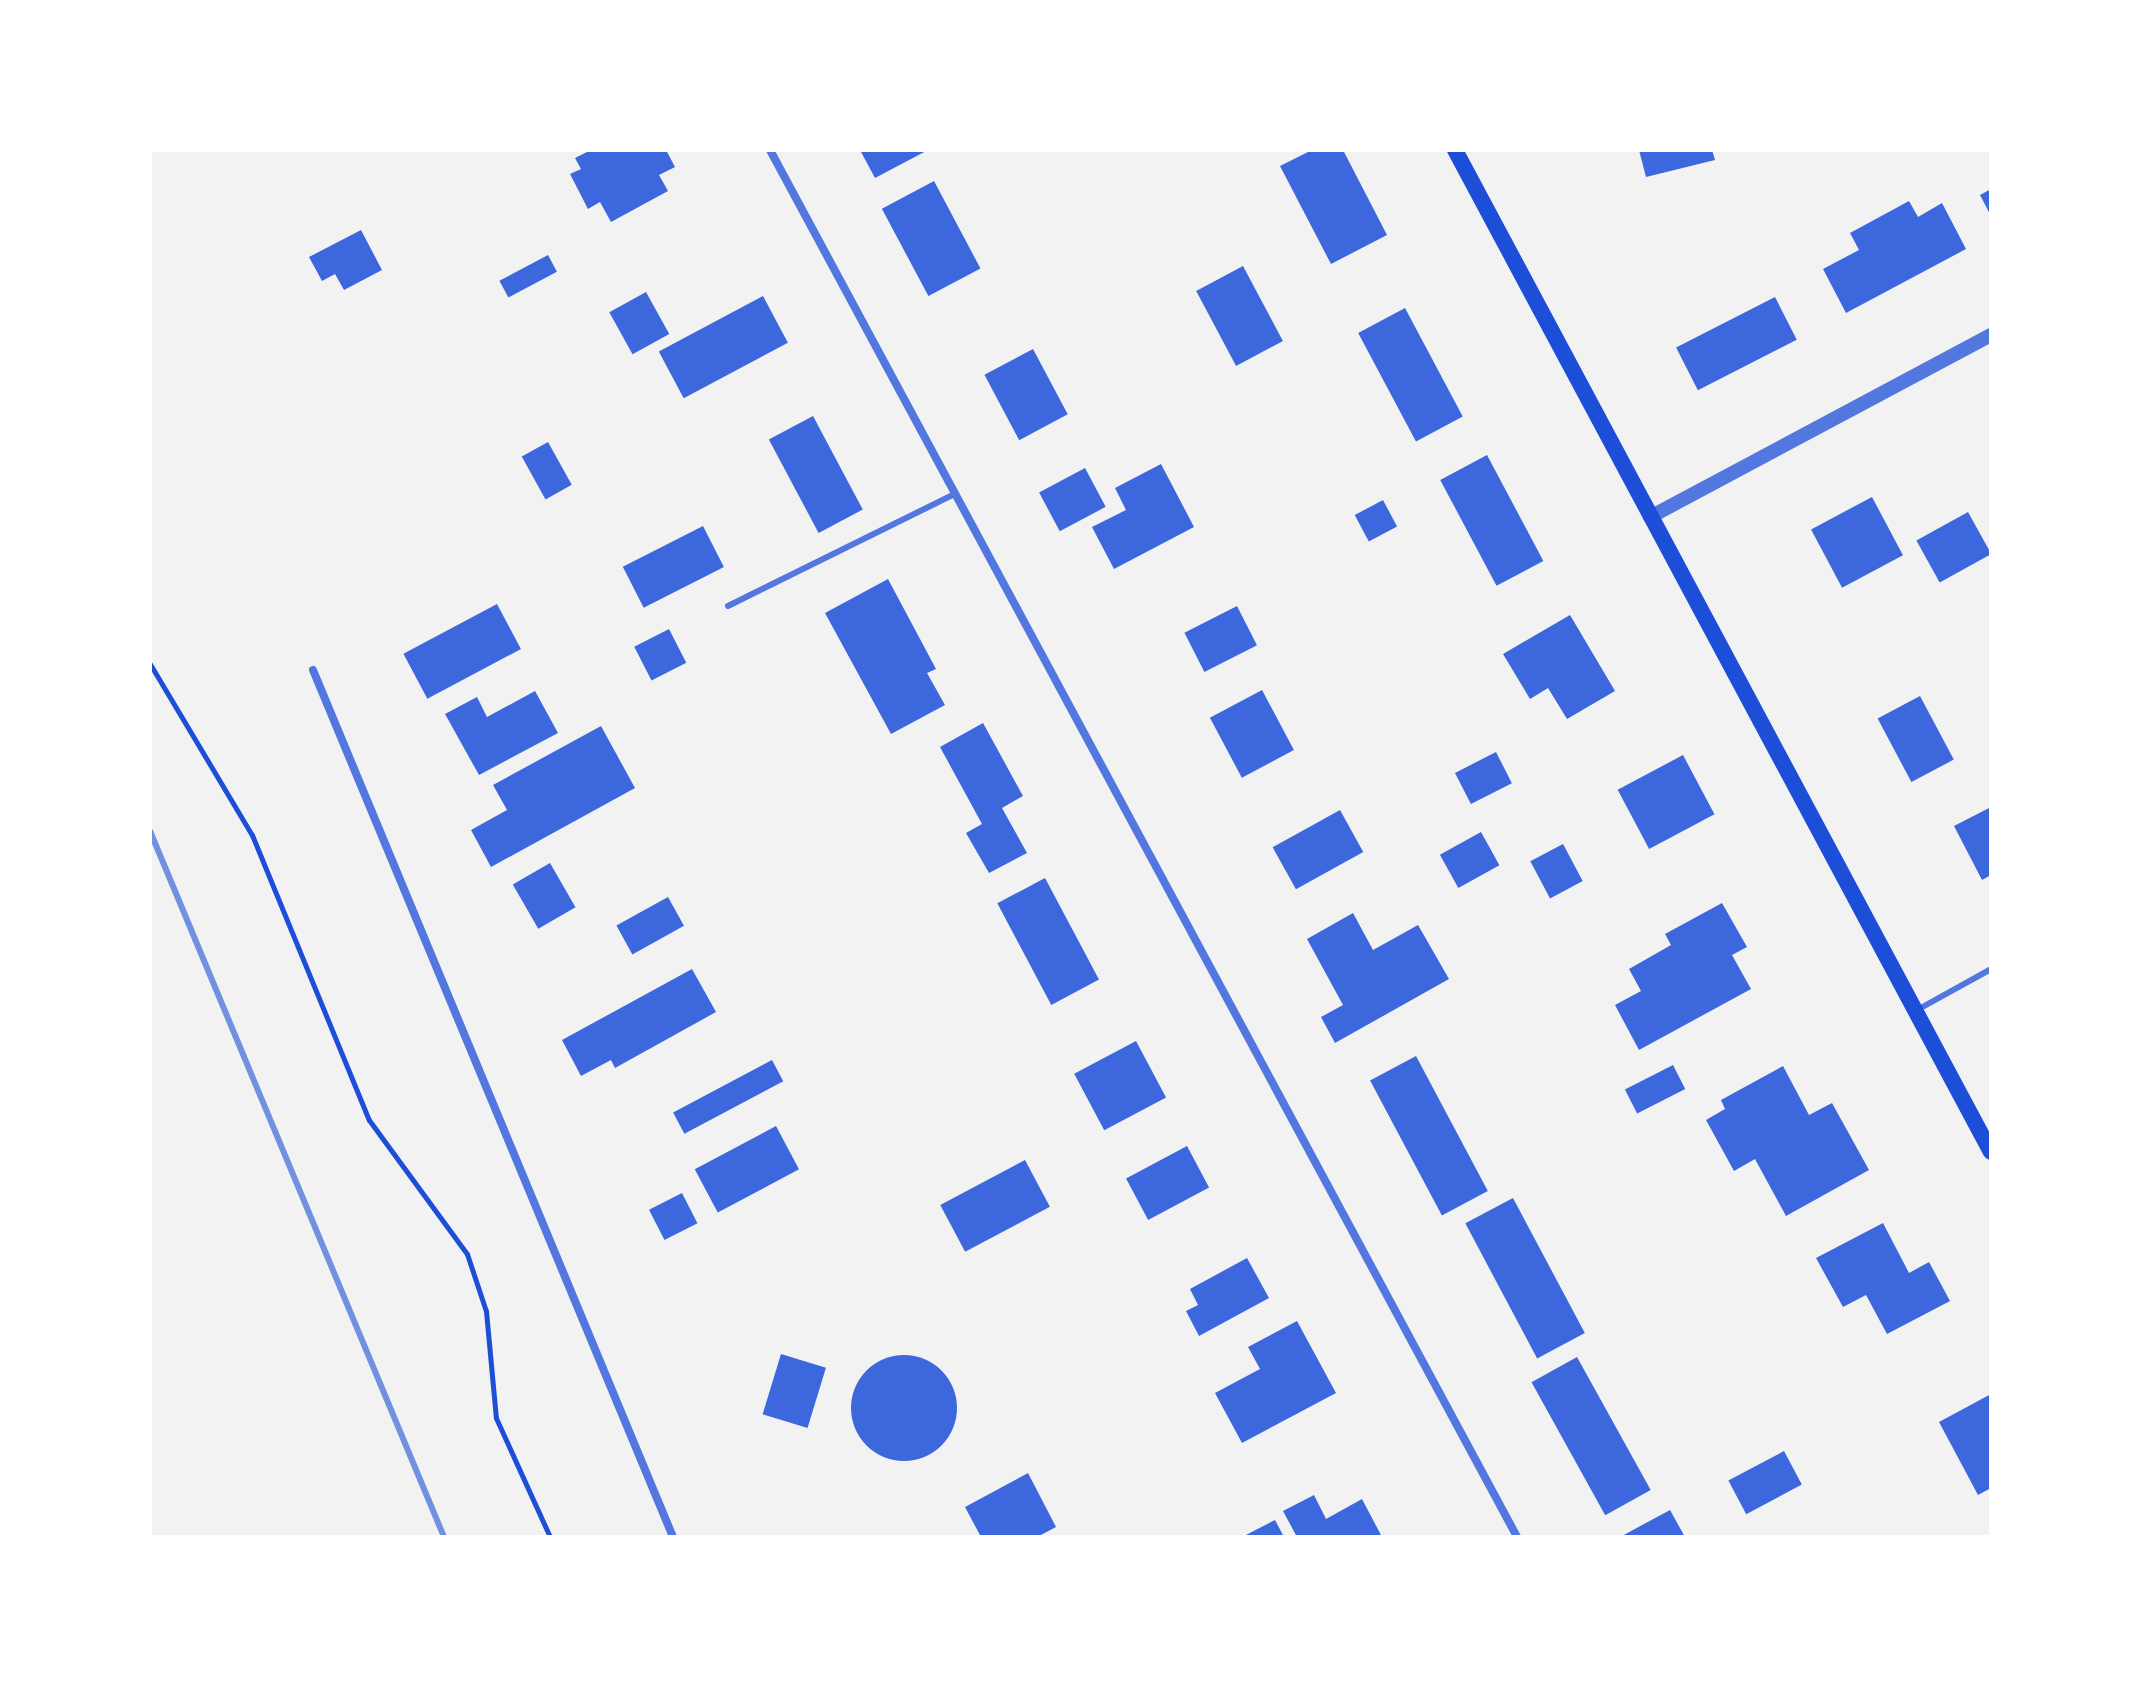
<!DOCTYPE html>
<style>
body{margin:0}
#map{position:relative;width:2141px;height:1687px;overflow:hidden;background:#f2f2f2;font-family:Manrope,sans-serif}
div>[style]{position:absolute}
.building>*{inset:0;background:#3d67dc;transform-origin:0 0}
.round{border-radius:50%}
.path>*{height:5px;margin:-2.5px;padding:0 2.5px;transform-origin:2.5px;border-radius:2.5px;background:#1d4ed8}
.service>*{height:6px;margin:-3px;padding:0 3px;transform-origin:3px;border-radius:3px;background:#5277de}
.minor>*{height:8px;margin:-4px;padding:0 4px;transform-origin:4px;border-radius:4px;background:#5277de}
.tertiary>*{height:14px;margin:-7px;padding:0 7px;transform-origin:7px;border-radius:7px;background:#5277de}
.secondary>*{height:16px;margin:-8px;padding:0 8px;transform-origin:8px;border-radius:8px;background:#1d4ed8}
.rail>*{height:6px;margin:-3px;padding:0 3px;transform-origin:3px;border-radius:3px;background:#7290e2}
span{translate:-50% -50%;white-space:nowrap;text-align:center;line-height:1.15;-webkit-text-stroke:6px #fff;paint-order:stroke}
.frame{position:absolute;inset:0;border:152px solid #fff;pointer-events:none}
</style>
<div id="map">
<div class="building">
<div style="clip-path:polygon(591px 150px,666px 150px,675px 167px,659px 175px,668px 191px,611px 222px,600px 202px,588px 209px,570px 174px,581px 169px,575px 158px)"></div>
<div style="clip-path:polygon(860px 150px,928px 150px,875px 178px)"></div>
<div style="clip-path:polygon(1312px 150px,1343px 150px,1387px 235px,1331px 264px,1280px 166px)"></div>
<div style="clip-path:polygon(1639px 150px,1712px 150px,1715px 160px,1646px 177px)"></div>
<div style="left:934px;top:181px;width:99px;height:59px;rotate:62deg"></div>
<div style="clip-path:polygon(1991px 189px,1991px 216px,1980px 195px)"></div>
<div style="clip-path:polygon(1909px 201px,1918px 217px,1942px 203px,1966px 249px,1846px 313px,1823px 269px,1859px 250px,1850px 233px)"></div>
<div style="clip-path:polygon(361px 230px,382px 270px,344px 290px,335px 274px,322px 281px,309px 257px)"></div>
<div style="left:548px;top:255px;width:19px;height:55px;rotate:62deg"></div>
<div style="left:1243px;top:266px;width:85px;height:53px;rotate:62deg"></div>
<div style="left:646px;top:292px;width:48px;height:42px;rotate:61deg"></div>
<div style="left:763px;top:296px;width:53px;height:118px;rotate:62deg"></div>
<div style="left:1775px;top:297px;width:48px;height:111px;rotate:63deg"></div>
<div style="left:1405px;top:308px;width:123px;height:53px;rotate:62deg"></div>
<div style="left:1033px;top:349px;width:74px;height:55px;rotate:62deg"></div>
<div style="left:813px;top:416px;width:106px;height:50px;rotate:62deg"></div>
<div style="left:548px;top:442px;width:49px;height:30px;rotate:61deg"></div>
<div style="left:1487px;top:455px;width:120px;height:53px;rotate:62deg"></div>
<div style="clip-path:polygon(1161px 464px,1194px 527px,1114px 569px,1092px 527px,1126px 510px,1115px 488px)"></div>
<div style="left:1085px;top:468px;width:44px;height:52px;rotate:62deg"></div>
<div style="left:1872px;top:497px;width:66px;height:69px;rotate:62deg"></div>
<div style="left:1383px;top:500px;width:30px;height:32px;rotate:62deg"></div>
<div style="left:1968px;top:512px;width:48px;height:59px;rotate:61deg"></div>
<div style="left:703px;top:526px;width:46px;height:90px;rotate:63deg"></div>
<div style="clip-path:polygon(888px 579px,936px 669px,927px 673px,945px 705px,891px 734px,825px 613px)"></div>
<div style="left:497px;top:604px;width:51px;height:106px;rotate:62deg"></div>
<div style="left:1237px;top:606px;width:44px;height:59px;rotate:63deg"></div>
<div style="clip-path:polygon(1570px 615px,1615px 691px,1567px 719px,1548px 688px,1530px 699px,1503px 654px)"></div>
<div style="left:669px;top:629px;width:38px;height:39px;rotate:63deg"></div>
<div style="left:1262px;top:690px;width:68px;height:59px;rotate:62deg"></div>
<div style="clip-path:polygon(535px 691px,558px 733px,479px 775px,445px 714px,477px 697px,487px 717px)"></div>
<div style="left:1920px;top:696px;width:72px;height:48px;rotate:62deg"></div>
<div style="clip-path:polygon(983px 723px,1023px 796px,1002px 808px,1027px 853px,989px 873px,966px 833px,982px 824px,940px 747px)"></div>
<div style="clip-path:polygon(601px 726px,635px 788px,491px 867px,471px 830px,507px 810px,493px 785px)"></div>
<div style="left:1496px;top:752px;width:35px;height:46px;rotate:63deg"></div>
<div style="left:1683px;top:755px;width:67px;height:74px;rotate:62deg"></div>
<div style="clip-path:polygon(1991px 807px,1991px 875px,1982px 880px,1954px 826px)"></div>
<div style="left:1340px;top:810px;width:48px;height:77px;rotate:61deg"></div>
<div style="left:1481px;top:832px;width:38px;height:47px;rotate:61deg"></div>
<div style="left:1563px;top:844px;width:42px;height:37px;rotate:62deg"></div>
<div style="left:550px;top:863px;width:51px;height:43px;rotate:60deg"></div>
<div style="left:1045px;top:878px;width:115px;height:54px;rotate:62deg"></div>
<div style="left:668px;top:897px;width:33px;height:59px;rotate:61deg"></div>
<div style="clip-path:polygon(1722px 903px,1747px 947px,1732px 955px,1751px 989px,1639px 1050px,1615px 1005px,1641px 991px,1629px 969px,1671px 945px,1665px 934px)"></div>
<div style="clip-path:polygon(1353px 913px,1373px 950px,1418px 925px,1449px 979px,1335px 1043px,1321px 1017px,1343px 1005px,1307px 939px)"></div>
<div style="clip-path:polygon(692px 969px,716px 1012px,615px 1068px,611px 1060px,581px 1076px,562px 1040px)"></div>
<div style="left:1136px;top:1041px;width:64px;height:70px;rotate:62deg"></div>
<div style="left:1416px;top:1056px;width:153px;height:52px;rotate:62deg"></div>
<div style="left:772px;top:1060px;width:24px;height:112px;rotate:62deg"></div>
<div style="left:1673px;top:1065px;width:27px;height:54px;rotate:63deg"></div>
<div style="clip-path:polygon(1783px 1066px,1809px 1115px,1832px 1103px,1869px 1170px,1786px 1216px,1755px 1159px,1734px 1171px,1706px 1120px,1725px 1109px,1721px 1100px)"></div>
<div style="left:776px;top:1126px;width:49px;height:92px;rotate:62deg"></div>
<div style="left:1187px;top:1146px;width:47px;height:69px;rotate:62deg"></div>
<div style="left:1025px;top:1160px;width:53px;height:96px;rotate:62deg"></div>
<div style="left:682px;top:1193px;width:34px;height:37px;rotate:63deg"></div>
<div style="left:1513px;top:1198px;width:153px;height:54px;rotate:62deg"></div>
<div style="clip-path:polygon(1883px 1223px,1909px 1273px,1929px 1262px,1950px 1301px,1887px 1334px,1866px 1295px,1843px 1307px,1816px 1258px)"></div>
<div style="clip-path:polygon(1247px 1258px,1269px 1298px,1199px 1336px,1186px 1311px,1198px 1305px,1190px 1289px)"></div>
<div style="clip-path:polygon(1297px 1321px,1336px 1393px,1242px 1443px,1215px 1393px,1260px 1369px,1248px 1347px)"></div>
<div style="left:781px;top:1354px;width:47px;height:63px;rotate:17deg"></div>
<div class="round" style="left:851px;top:1355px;width:106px;height:106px"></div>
<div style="left:1577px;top:1357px;width:152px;height:52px;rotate:61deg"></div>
<div style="clip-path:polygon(1991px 1394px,1991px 1488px,1978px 1495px,1939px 1422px)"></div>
<div style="left:1784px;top:1451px;width:38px;height:63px;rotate:62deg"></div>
<div style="clip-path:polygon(1028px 1473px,1056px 1527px,1037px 1537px,981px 1537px,965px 1507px)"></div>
<div style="clip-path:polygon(1314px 1495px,1326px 1519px,1362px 1499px,1382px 1537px,1297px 1537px,1283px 1511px)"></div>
<div style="clip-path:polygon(1670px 1510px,1685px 1537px,1620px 1537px)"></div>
<div style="clip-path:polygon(1275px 1520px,1284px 1537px,1242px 1537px)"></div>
</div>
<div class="path">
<div style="left:150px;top:664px;width:199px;rotate:59.2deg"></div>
<div style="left:252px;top:835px;width:308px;rotate:67.7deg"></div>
<div style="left:369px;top:1120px;width:166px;rotate:53.8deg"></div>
<div style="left:467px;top:1254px;width:60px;rotate:71.6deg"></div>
<div style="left:486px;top:1311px;width:107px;rotate:84.7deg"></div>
<div style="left:496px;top:1418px;width:131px;rotate:65.6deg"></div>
</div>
<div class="service">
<div style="left:728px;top:606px;width:253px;rotate:-26.3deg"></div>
<div style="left:1917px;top:1010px;width:85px;rotate:-29deg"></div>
</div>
<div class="minor">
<div style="left:770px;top:150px;width:1575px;rotate:61.69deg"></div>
<div style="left:313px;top:670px;width:939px;rotate:67.45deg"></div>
</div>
<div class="tertiary">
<div style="left:1650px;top:517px;width:387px;rotate:-28.1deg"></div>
</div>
<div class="secondary">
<div style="left:1455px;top:150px;width:1136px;rotate:61.86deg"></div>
</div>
<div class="rail">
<div style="left:150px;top:831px;width:765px;rotate:67.39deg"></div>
</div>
<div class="frame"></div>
</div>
